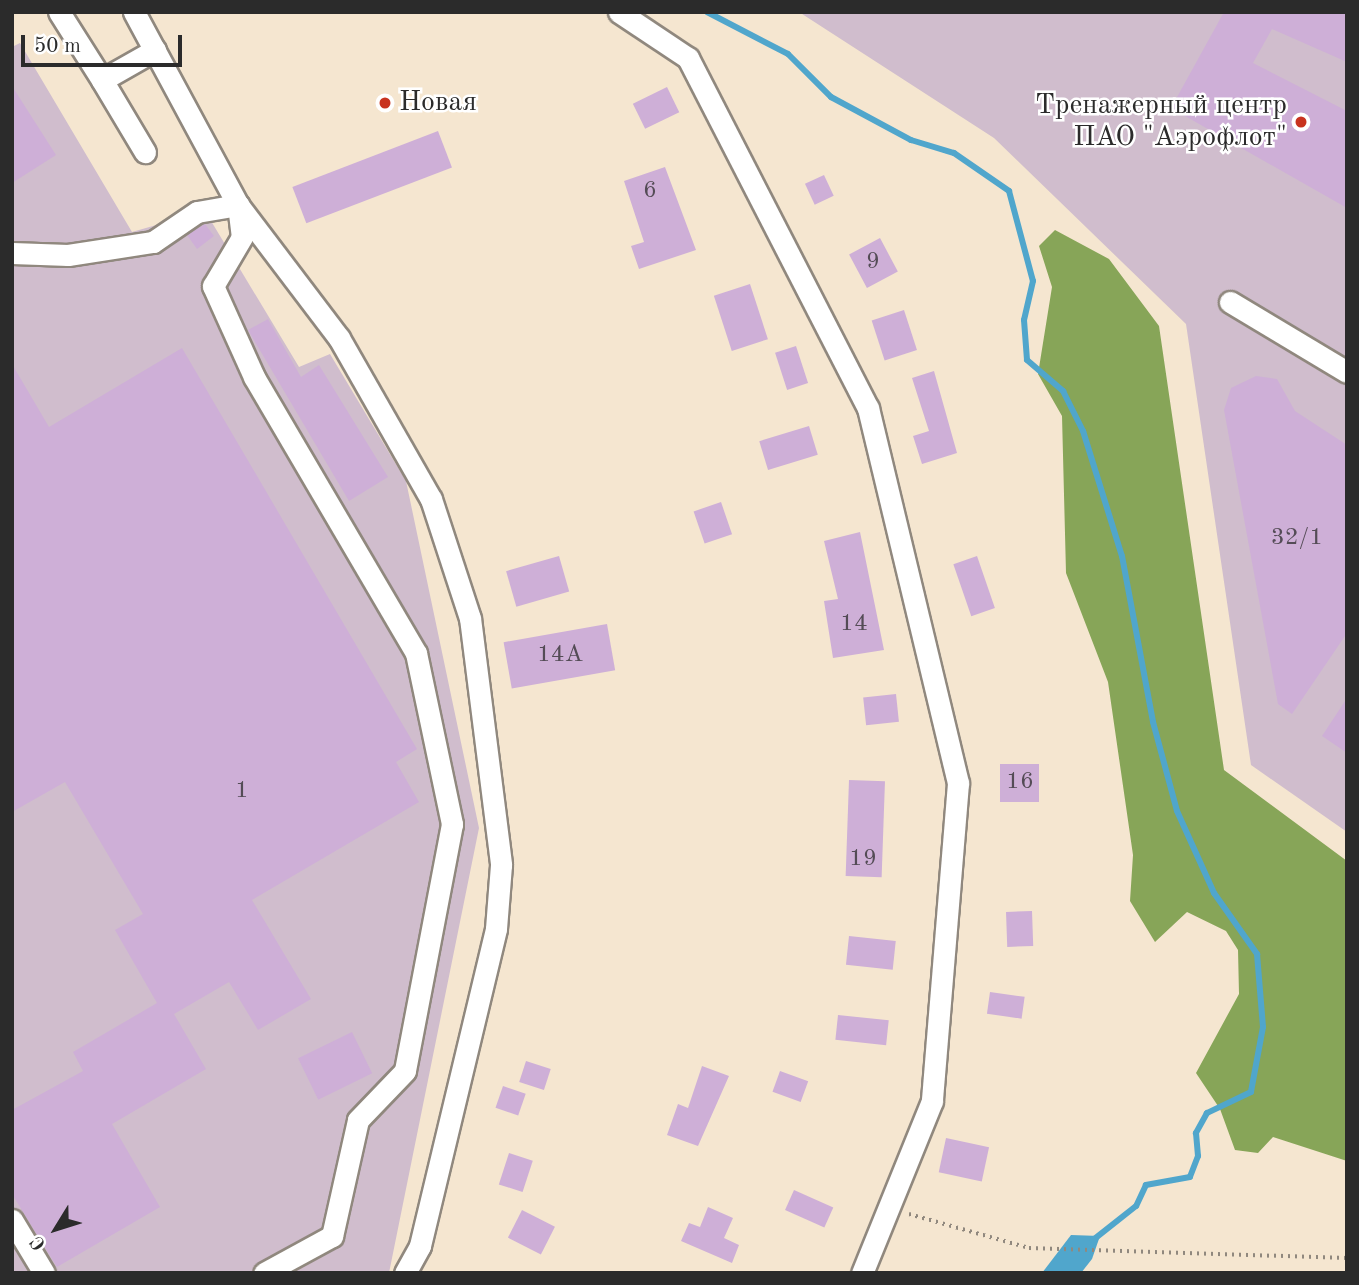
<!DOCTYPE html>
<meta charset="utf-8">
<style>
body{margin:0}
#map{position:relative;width:1359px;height:1285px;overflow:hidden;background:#f5e6d0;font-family:"Old Standard TT",serif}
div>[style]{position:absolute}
.industrial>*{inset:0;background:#d0bdcd}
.forest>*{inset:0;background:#87a558}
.water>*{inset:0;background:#50a6cc}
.stream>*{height:6px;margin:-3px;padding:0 3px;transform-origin:3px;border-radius:3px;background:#50a6cc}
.building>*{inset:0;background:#ceafd7;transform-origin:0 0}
.path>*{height:3.5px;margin-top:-1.75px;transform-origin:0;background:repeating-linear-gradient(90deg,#90887e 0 2px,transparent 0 7px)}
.roads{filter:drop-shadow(2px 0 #90887e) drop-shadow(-2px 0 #90887e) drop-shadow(0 2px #90887e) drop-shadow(0 -2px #90887e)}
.minor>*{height:21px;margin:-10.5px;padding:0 10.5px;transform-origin:10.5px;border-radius:10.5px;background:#fff}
.dots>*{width:19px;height:19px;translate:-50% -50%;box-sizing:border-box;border:4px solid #fff;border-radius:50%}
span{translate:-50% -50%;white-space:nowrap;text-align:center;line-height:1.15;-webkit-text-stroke:5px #fff;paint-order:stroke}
.number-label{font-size:24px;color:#544c56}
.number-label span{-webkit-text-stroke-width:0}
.poi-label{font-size:28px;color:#2b2b2b}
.left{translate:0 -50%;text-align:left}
.right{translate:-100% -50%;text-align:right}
.frame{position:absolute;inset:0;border:14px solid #2b2b2b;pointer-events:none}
.north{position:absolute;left:21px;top:1194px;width:70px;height:70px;-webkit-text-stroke:5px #fff;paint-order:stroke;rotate:232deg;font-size:19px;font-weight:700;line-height:28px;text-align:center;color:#2b2b2b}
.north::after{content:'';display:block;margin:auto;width:24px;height:32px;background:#2b2b2b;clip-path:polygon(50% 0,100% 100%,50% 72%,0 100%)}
.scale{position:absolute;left:21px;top:35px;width:161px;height:32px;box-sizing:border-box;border:4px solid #2b2b2b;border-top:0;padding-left:9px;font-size:21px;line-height:24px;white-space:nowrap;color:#2b2b2b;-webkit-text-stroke:5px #fff;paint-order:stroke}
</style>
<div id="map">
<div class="industrial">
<div style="clip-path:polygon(799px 12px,1347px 12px,1347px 832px,1251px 765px,1186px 324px,994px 138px)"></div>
<div style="clip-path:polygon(20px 43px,132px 232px,205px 211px,299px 367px,330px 354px,406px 481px,479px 828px,389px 1273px,12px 1273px,12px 47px)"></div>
</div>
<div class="forest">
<div style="clip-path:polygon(1055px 230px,1109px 259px,1159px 326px,1224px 770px,1347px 861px,1347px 1161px,1273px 1137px,1258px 1153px,1235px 1150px,1220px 1109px,1196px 1073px,1239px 994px,1238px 950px,1226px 931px,1187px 912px,1155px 942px,1130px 901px,1133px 855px,1108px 682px,1066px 573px,1062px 416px,1038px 374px,1052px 287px,1039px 246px)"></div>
</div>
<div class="water">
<div style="clip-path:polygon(1071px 1235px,1100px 1236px,1092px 1259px,1081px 1273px,1042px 1273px)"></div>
</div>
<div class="stream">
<div style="left:707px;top:12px;width:91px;rotate:27.4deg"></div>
<div style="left:788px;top:54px;width:61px;rotate:45deg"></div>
<div style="left:831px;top:97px;width:91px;rotate:28.3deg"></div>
<div style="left:911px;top:140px;width:45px;rotate:16.8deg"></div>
<div style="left:954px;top:153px;width:67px;rotate:34.6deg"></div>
<div style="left:1009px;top:191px;width:93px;rotate:75.1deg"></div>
<div style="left:1033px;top:281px;width:40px;rotate:103deg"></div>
<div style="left:1024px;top:320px;width:40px;rotate:85.7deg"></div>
<div style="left:1027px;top:360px;width:48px;rotate:40.7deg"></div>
<div style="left:1063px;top:391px;width:45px;rotate:63.4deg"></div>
<div style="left:1083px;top:431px;width:131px;rotate:72.7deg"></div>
<div style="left:1122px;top:556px;width:169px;rotate:79.4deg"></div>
<div style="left:1153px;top:722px;width:92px;rotate:74.9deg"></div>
<div style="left:1177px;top:811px;width:90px;rotate:65.7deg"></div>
<div style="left:1214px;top:893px;width:75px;rotate:54.8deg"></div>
<div style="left:1257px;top:954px;width:73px;rotate:85.3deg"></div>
<div style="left:1263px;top:1027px;width:66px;rotate:100.5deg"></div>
<div style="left:1251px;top:1092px;width:49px;rotate:154.5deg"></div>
<div style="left:1207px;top:1113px;width:23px;rotate:119deg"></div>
<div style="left:1196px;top:1133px;width:23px;rotate:85deg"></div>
<div style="left:1198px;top:1156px;width:22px;rotate:111deg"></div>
<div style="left:1190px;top:1177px;width:45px;rotate:169.7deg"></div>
<div style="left:1146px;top:1185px;width:23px;rotate:115deg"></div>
<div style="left:1136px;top:1206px;width:55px;rotate:141.7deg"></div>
</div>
<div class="building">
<div style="clip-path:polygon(1224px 12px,1347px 12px,1347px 62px,1272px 29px,1253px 63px,1347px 111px,1347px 208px,1171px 108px)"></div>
<div style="clip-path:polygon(12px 86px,56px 155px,12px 183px)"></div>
<div style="left:667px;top:87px;width:28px;height:38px;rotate:64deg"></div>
<div style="left:438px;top:131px;width:39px;height:156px;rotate:69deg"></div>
<div style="clip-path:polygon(665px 167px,696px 250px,639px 269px,631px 246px,644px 242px,624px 181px)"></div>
<div style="left:824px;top:175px;width:23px;height:21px;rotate:65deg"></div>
<div style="clip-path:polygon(205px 224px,214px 236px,197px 249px,187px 235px)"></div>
<div style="left:880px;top:238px;width:38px;height:35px;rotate:62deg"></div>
<div style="left:750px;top:284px;width:58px;height:38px;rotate:72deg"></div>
<div style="left:904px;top:310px;width:42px;height:34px;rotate:72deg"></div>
<div style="clip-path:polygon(268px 319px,301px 377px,319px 365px,388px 477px,349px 501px,248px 330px)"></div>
<div style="left:796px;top:346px;width:39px;height:22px;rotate:72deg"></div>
<div style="clip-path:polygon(182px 348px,417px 749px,396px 762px,419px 802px,252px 900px,311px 999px,258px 1030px,229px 982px,174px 1014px,206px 1069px,112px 1124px,160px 1207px,57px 1267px,12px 1194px,12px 1110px,83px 1071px,73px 1052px,157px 1003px,115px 930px,143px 914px,65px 782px,12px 812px,12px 364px,49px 427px)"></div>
<div style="clip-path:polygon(934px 371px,957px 453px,922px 464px,913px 436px,929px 431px,912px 378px)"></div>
<div style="clip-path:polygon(1256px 376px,1277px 379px,1295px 411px,1347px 445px,1347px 633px,1292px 714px,1278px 704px,1224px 410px,1231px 388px)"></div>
<div style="left:809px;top:426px;width:30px;height:52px;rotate:73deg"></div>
<div style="left:721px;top:502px;width:34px;height:29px;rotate:71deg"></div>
<div style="clip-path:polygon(860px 532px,884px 650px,833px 658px,824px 601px,838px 599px,824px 541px)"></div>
<div style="left:559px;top:556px;width:37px;height:55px;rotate:74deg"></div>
<div style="left:977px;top:556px;width:55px;height:25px;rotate:71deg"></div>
<div style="left:607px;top:624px;width:47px;height:105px;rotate:80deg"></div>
<div style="left:896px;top:694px;width:28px;height:33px;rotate:84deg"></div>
<div style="clip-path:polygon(1347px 698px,1347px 753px,1322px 736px)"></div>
<div style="left:1000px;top:764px;width:39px;height:38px"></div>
<div style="left:849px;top:780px;width:36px;height:96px;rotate:2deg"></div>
<div style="left:1032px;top:911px;width:35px;height:26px;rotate:88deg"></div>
<div style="left:849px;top:936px;width:47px;height:29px;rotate:6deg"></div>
<div style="left:990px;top:992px;width:35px;height:22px;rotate:8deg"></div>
<div style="left:838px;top:1015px;width:51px;height:25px;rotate:6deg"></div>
<div style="left:352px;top:1032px;width:46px;height:60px;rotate:64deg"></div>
<div style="left:526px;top:1061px;width:26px;height:22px;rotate:18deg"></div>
<div style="clip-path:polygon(702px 1066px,729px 1076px,698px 1146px,667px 1135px,678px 1104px,688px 1108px)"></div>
<div style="left:780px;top:1071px;width:30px;height:22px;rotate:20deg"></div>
<div style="left:503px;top:1086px;width:24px;height:23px;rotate:19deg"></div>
<div style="left:946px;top:1138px;width:44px;height:35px;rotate:12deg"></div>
<div style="left:509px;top:1153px;width:25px;height:33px;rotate:18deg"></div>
<div style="left:794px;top:1190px;width:43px;height:22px;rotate:24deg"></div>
<div style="clip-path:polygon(708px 1207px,733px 1218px,724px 1238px,739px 1245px,732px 1263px,681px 1241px,689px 1223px,700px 1227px)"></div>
<div style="left:522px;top:1210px;width:37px;height:31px;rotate:27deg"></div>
</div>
<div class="path">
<div style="left:909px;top:1214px;width:125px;rotate:15.8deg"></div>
<div style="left:1029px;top:1248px;width:318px;rotate:1.8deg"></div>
</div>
<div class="roads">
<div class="minor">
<div style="left:59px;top:12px;width:80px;rotate:57.7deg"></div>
<div style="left:102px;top:80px;width:61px;rotate:-29.5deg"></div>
<div style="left:134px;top:12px;width:219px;rotate:61.7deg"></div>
<div style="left:238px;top:205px;width:167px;rotate:52.8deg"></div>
<div style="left:339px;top:338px;width:185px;rotate:60.3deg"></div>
<div style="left:431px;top:499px;width:125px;rotate:71.9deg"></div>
<div style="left:470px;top:618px;width:249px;rotate:82.8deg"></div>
<div style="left:501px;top:865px;width:64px;rotate:94.5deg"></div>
<div style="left:496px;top:929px;width:326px;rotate:103.5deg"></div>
<div style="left:420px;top:1246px;width:31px;rotate:119deg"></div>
<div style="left:619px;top:12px;width:83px;rotate:33.7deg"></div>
<div style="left:688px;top:58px;width:394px;rotate:62.8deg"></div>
<div style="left:868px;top:408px;width:386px;rotate:76.5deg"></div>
<div style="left:958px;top:783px;width:319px;rotate:94.7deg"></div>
<div style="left:932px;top:1101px;width:186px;rotate:112.1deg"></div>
<div style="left:102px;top:80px;width:84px;rotate:59.2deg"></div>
<div style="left:12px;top:253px;width:56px;rotate:2deg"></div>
<div style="left:68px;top:255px;width:86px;rotate:-8.7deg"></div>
<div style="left:153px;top:242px;width:53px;rotate:-34.3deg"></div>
<div style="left:197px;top:212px;width:42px;rotate:-9.7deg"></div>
<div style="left:238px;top:205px;width:32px;rotate:83deg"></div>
<div style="left:242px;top:237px;width:57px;rotate:120.6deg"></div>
<div style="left:213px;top:286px;width:100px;rotate:65.7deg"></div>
<div style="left:254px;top:377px;width:320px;rotate:59.6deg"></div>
<div style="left:416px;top:653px;width:175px;rotate:78.1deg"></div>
<div style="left:452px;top:824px;width:251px;rotate:100.8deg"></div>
<div style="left:405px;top:1071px;width:68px;rotate:133.8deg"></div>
<div style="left:358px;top:1120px;width:119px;rotate:102.6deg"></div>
<div style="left:332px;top:1236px;width:77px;rotate:151.4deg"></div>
<div style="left:1230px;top:302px;width:136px;rotate:30.9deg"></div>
<div style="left:12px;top:1220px;width:62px;rotate:58.9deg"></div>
</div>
</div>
<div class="dots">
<div style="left:385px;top:103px;background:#c8321e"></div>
<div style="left:1301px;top:122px;background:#c8321e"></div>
</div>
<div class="number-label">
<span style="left:650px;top:192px">6</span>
<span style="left:873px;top:263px">9</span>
<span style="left:1297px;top:539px">32/1</span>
<span style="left:854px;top:625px">14</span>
<span style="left:560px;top:656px">14А</span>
<span style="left:1020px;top:783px">16</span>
<span style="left:242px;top:792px">1</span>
<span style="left:863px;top:860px">19</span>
</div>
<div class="poi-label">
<span class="left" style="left:399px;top:103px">Новая</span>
<span class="right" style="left:1287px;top:122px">Тренажерный центр<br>ПАО "Аэрофлот"</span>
</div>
<div class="frame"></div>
<div class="north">С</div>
<div class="scale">50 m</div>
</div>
